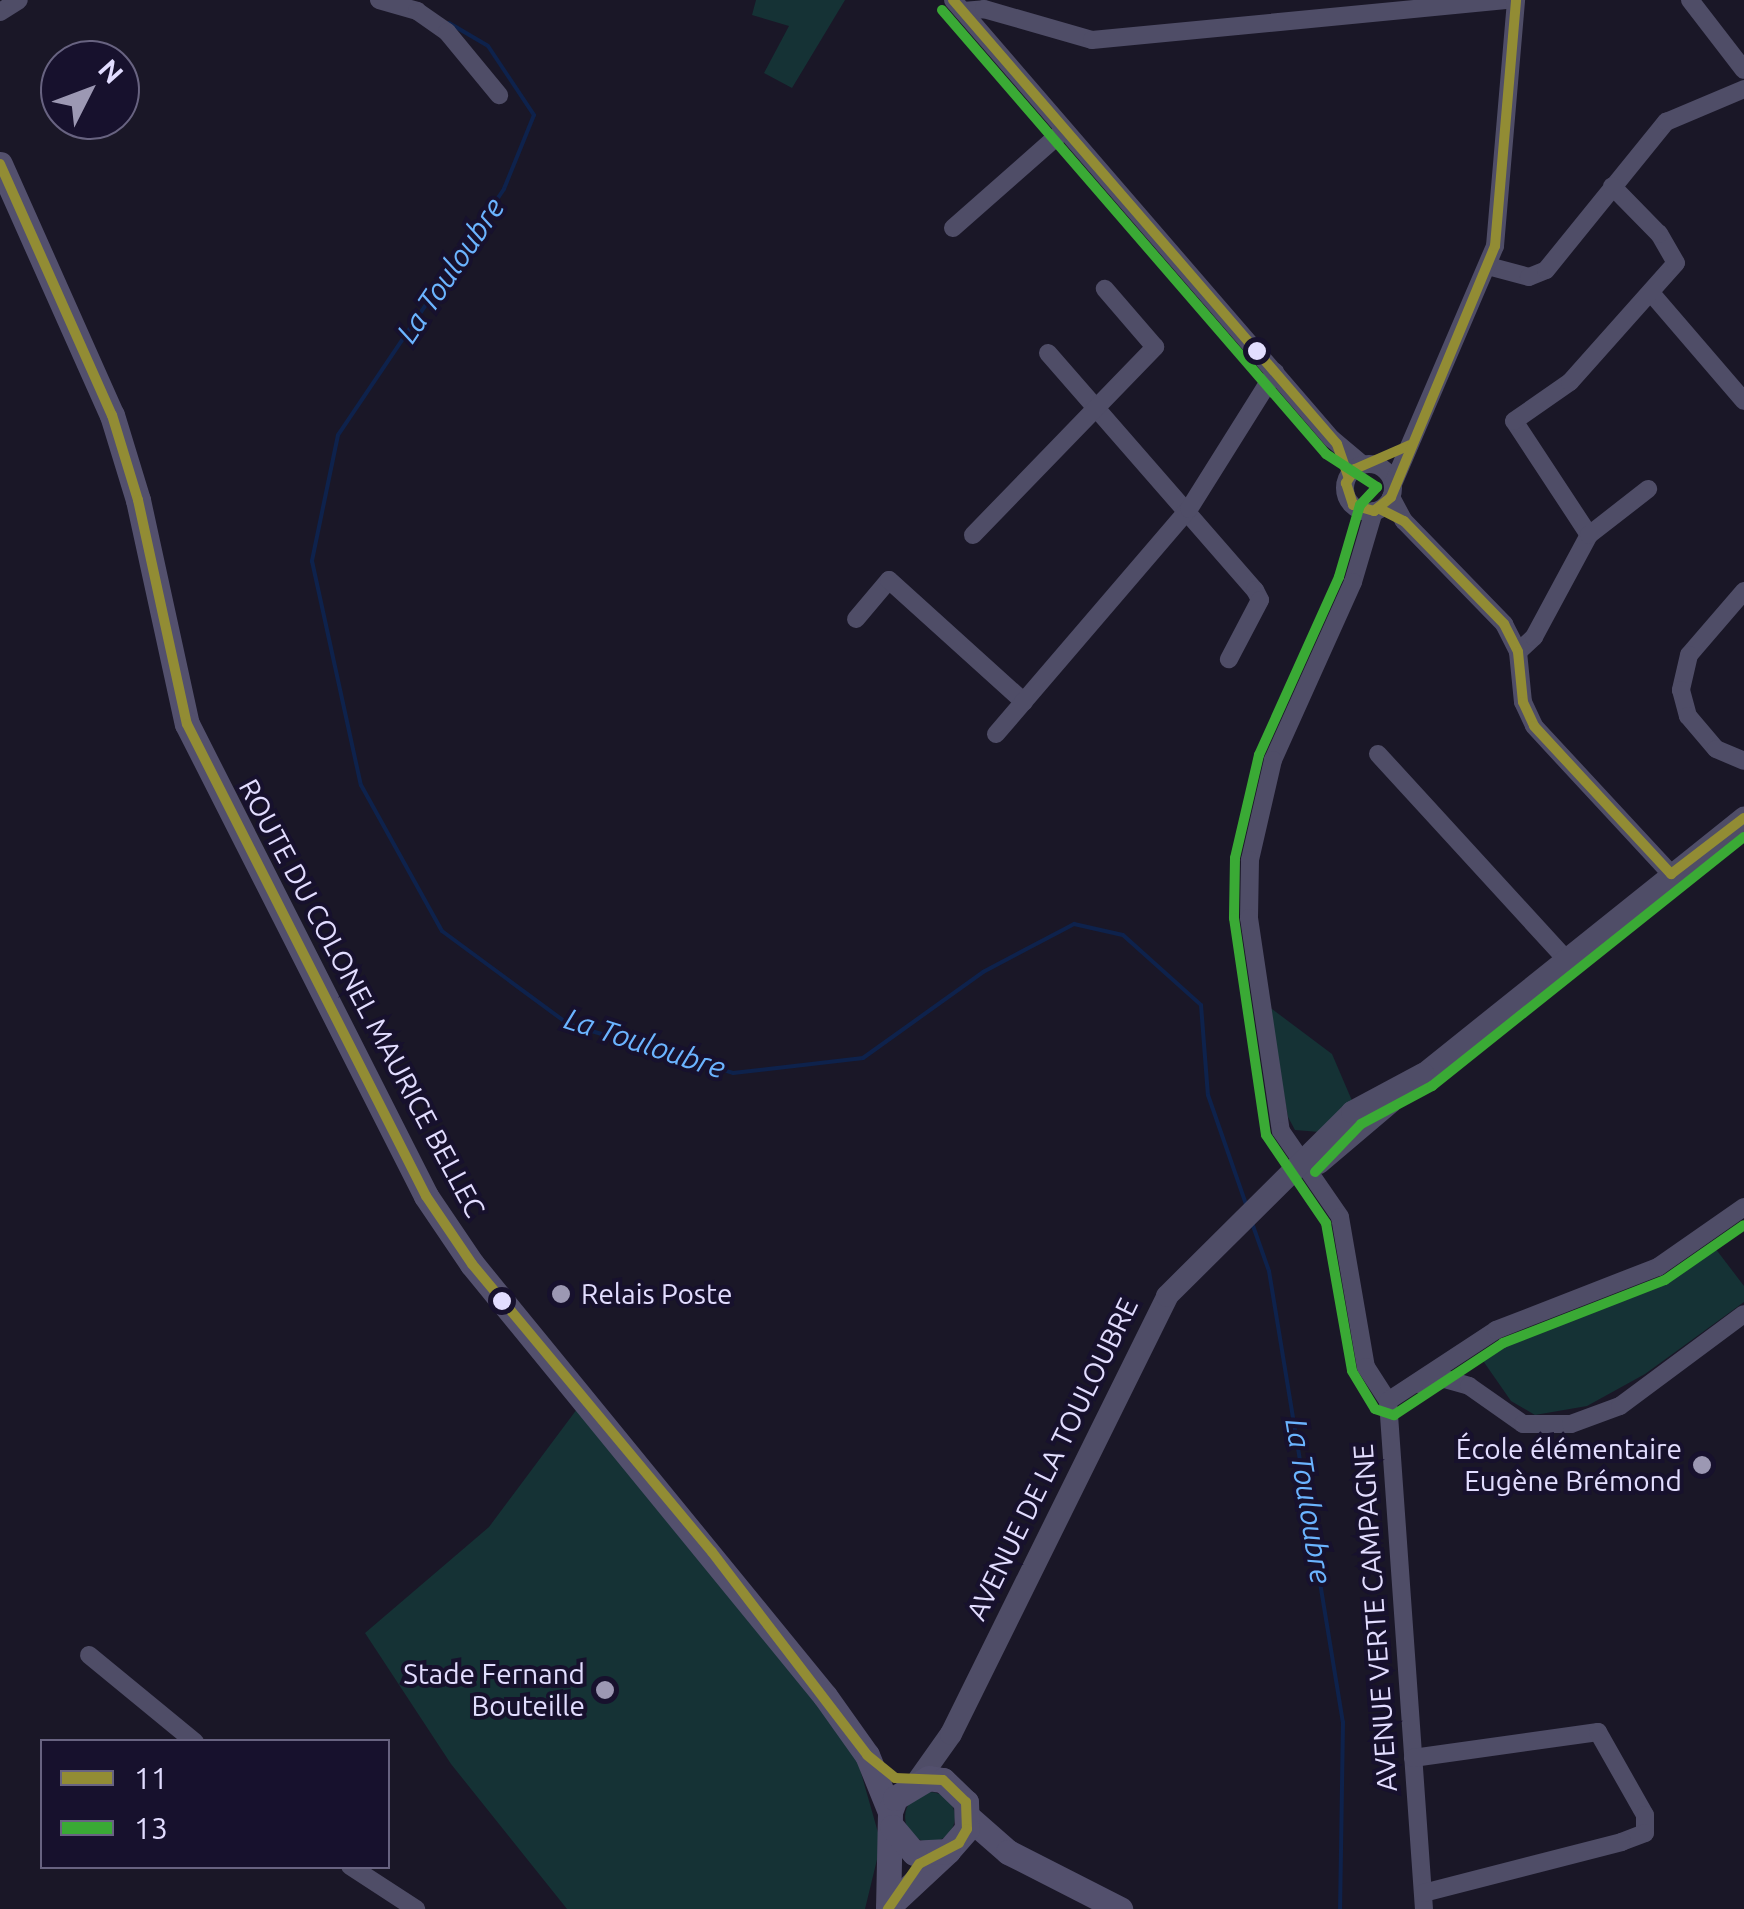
<!DOCTYPE html>
<meta charset="utf-8">
<style>
body{margin:0}
#map{position:relative;width:1744px;height:1909px;overflow:hidden;background:#1a1727;font-family:Ubuntu,sans-serif}
div>[style]{position:absolute}
.green>*{inset:0;background:#153235}
.round{border-radius:50%}
.stream>*{height:4px;margin:-2px;padding:0 2px;transform-origin:2px;border-radius:2px;background:#0e224c}
.minor>*{height:18px;margin:-9px;padding:0 9px;transform-origin:9px;border-radius:9px;background:#4f4d67}
.minor>.ring{margin:-9px;padding:0;box-sizing:content-box;background:none;border:18px solid #4f4d67;border-radius:50%}
.tertiary>*{height:22px;margin:-11px;padding:0 11px;transform-origin:11px;border-radius:11px;background:#4f4d67}
.secondary>*{height:25px;margin:-12.5px;padding:0 12.5px;transform-origin:12.5px;border-radius:12.5px;background:#53506d}
.bus-1>*{height:10px;margin:-5px;padding:0 5px;transform-origin:5px;border-radius:5px;background:#928c34}
.bus-2>*{height:10px;margin:-5px;padding:0 5px;transform-origin:5px;border-radius:5px;background:#3aaa35}
.dots>*{width:28px;height:28px;translate:-50% -50%;box-sizing:border-box;border:5px solid #17112d;border-radius:50%}
span{translate:-50% -50%;white-space:nowrap;text-align:center;line-height:1.15;-webkit-text-stroke:8px #17112d;paint-order:stroke}
.street-label{font-size:28px;color:#e2ddff}
.poi-label{font-size:28px;color:#e2ddff}
.left{translate:0 -50%;text-align:left}
.right{translate:-100% -50%;text-align:right}
.water-label{font-size:30px;color:#6bb4ff;font-style:italic}
.legend{position:absolute;left:40px;top:1739px;width:350px;height:130px;box-sizing:border-box;background:#17112d;border:2px solid #686381;margin:0;padding:12px 18px;list-style:none;font-size:30px;color:#e2ddff}
.legend li{display:flex;align-items:center;gap:20px;height:50px}
.legend b{width:50px;border:2px solid #686381}
.north{position:absolute;left:40px;top:40px;width:100px;height:100px;box-sizing:border-box;background:#17112d;border:2px solid #686381;border-radius:50%;rotate:48deg;font-size:28px;font-weight:700;line-height:40px;text-align:center;color:#e2ddff}
.north::after{content:'';display:block;margin:auto;width:35px;height:45px;background:#9c98b3;clip-path:polygon(50% 0,100% 100%,50% 72%,0 100%)}
</style>
<div id="map">
<div class="green">
<div style="clip-path:polygon(756px 0,845px 0,792px 88px,764px 73px,789px 26px,752px 15px)"></div>
<div style="clip-path:polygon(1268px 1006px,1332px 1054px,1353px 1103px,1320px 1132px,1295px 1130px,1288px 1117px)"></div>
<div style="clip-path:polygon(1715px 1248px,1744px 1286px,1744px 1302px,1645px 1374px,1587px 1406px,1535px 1415px,1511px 1401px,1479px 1355px,1540px 1326px,1644px 1292px)"></div>
<div style="clip-path:polygon(577px 1409px,854px 1748px,881px 1843px,865px 1909px,567px 1909px,451px 1764px,365px 1633px,489px 1527px)"></div>
<div class="round" style="left:905px;top:1792px;width:50px;height:50px"></div>
</div>
<div class="stream">
<div style="left:449px;top:23px;width:45px;rotate:30.5deg"></div>
<div style="left:488px;top:46px;width:83px;rotate:56.3deg"></div>
<div style="left:534px;top:115px;width:80px;rotate:112.1deg"></div>
<div style="left:504px;top:189px;width:297px;rotate:124deg"></div>
<div style="left:338px;top:435px;width:129px;rotate:101.7deg"></div>
<div style="left:312px;top:561px;width:229px;rotate:77.7deg"></div>
<div style="left:361px;top:785px;width:167px;rotate:61deg"></div>
<div style="left:442px;top:931px;width:157px;rotate:36.4deg"></div>
<div style="left:568px;top:1024px;width:172px;rotate:16.5deg"></div>
<div style="left:733px;top:1073px;width:131px;rotate:-6.6deg"></div>
<div style="left:863px;top:1058px;width:148px;rotate:-35.6deg"></div>
<div style="left:983px;top:972px;width:103px;rotate:-27.8deg"></div>
<div style="left:1074px;top:924px;width:50px;rotate:12.7deg"></div>
<div style="left:1123px;top:935px;width:105px;rotate:41.9deg"></div>
<div style="left:1201px;top:1005px;width:90px;rotate:85.6deg"></div>
<div style="left:1208px;top:1095px;width:115px;rotate:70.8deg"></div>
<div style="left:1252px;top:1223px;width:51px;rotate:70.5deg"></div>
<div style="left:1269px;top:1271px;width:457px;rotate:80.7deg"></div>
<div style="left:1343px;top:1722px;width:187px;rotate:90.9deg"></div>
</div>
<div class="minor">
<div style="left:379px;top:0;width:40px;rotate:16deg"></div>
<div style="left:417px;top:11px;width:37px;rotate:35deg"></div>
<div style="left:447px;top:32px;width:82px;rotate:50.5deg"></div>
<div style="left:953px;top:0;width:580px;rotate:49.2deg"></div>
<div style="left:1332px;top:439px;width:40px;rotate:40deg"></div>
<div style="left:1690px;top:0;width:88px;rotate:52.4deg"></div>
<div style="left:963px;top:11px;width:21px;rotate:-5deg"></div>
<div style="left:984px;top:9px;width:112px;rotate:16deg"></div>
<div style="left:1092px;top:40px;width:421px;rotate:-5.5deg"></div>
<div style="left:0;top:12px;width:22px;rotate:-32deg"></div>
<div style="left:953px;top:228px;width:148px;rotate:-41.4deg"></div>
<div style="left:1488px;top:266px;width:42px;rotate:15deg"></div>
<div style="left:1529px;top:277px;width:18px;rotate:-22deg"></div>
<div style="left:1546px;top:270px;width:191px;rotate:-51deg"></div>
<div style="left:1666px;top:122px;width:85px;rotate:-22.9deg"></div>
<div style="left:1652px;top:294px;width:141px;rotate:49.3deg"></div>
<div style="left:1048px;top:353px;width:315px;rotate:48.9deg"></div>
<div style="left:1255px;top:590px;width:11px;rotate:63deg"></div>
<div style="left:1260px;top:600px;width:67px;rotate:117.7deg"></div>
<div class="ring" style="left:1345px;top:464px;width:30px;height:30px"></div>
<div style="left:1393px;top:484px;width:259px;rotate:-66.8deg"></div>
<div style="left:1495px;top:246px;width:247px;rotate:-85.1deg"></div>
<div style="left:1391px;top:497px;width:27px;rotate:62deg"></div>
<div style="left:1404px;top:521px;width:144px;rotate:45.8deg"></div>
<div style="left:1504px;top:624px;width:31px;rotate:63deg"></div>
<div style="left:1518px;top:652px;width:50px;rotate:84.3deg"></div>
<div style="left:1523px;top:702px;width:26px;rotate:65deg"></div>
<div style="left:1534px;top:726px;width:202px;rotate:47.2deg"></div>
<div style="left:1374px;top:511px;width:74px;rotate:106.5deg"></div>
<div style="left:1353px;top:582px;width:195px;rotate:114.2deg"></div>
<div style="left:1273px;top:760px;width:103px;rotate:103deg"></div>
<div style="left:1250px;top:860px;width:58px;rotate:91deg"></div>
<div style="left:1249px;top:918px;width:215px;rotate:81.5deg"></div>
<div style="left:1281px;top:1131px;width:104px;rotate:55.5deg"></div>
<div style="left:1340px;top:1217px;width:152px;rotate:80.2deg"></div>
<div style="left:1366px;top:1367px;width:40px;rotate:57.1deg"></div>
<div style="left:1388px;top:1401px;width:509px;rotate:85.95deg"></div>
<div style="left:973px;top:535px;width:262px;rotate:-45.9deg"></div>
<div style="left:1155px;top:347px;width:77px;rotate:-130.8deg"></div>
<div style="left:1589px;top:535px;width:136px;rotate:-123.3deg"></div>
<div style="left:1514px;top:421px;width:68px;rotate:-34.9deg"></div>
<div style="left:1570px;top:382px;width:159px;rotate:-48.3deg"></div>
<div style="left:1676px;top:263px;width:34px;rotate:-120deg"></div>
<div style="left:1659px;top:234px;width:67px;rotate:-134.4deg"></div>
<div style="left:1744px;top:591px;width:84px;rotate:130.7deg"></div>
<div style="left:1689px;top:655px;width:36px;rotate:103deg"></div>
<div style="left:1681px;top:690px;width:27px;rotate:75deg"></div>
<div style="left:1688px;top:716px;width:43px;rotate:49.7deg"></div>
<div style="left:1716px;top:749px;width:30px;rotate:23deg"></div>
<div style="left:856px;top:619px;width:51px;rotate:-49.8deg"></div>
<div style="left:889px;top:580px;width:182px;rotate:42.1deg"></div>
<div style="left:1518px;top:652px;width:22px;rotate:-43deg"></div>
<div style="left:1534px;top:637px;width:116px;rotate:-61.7deg"></div>
<div style="left:1589px;top:535px;width:75px;rotate:-37.9deg"></div>
<div style="left:996px;top:734px;width:296px;rotate:-49.4deg"></div>
<div style="left:1189px;top:509px;width:162px;rotate:-57.9deg"></div>
<div style="left:1378px;top:754px;width:277px;rotate:47.5deg"></div>
<div style="left:1419px;top:1384px;width:26px;rotate:-11deg"></div>
<div style="left:1445px;top:1379px;width:25px;rotate:16deg"></div>
<div style="left:1469px;top:1386px;width:66px;rotate:35.1deg"></div>
<div style="left:1523px;top:1424px;width:48px"></div>
<div style="left:1571px;top:1424px;width:52px;rotate:-20.2deg"></div>
<div style="left:1620px;top:1406px;width:154px;rotate:-36.6deg"></div>
<div style="left:1388px;top:1401px;width:129px;rotate:-33.3deg"></div>
<div style="left:1496px;top:1330px;width:174px;rotate:-21.3deg"></div>
<div style="left:1658px;top:1267px;width:105px;rotate:-34.9deg"></div>
<div style="left:89px;top:1655px;width:137px;rotate:39.4deg"></div>
<div style="left:1413px;top:1758px;width:187px;rotate:-8deg"></div>
<div style="left:1598px;top:1732px;width:95px;rotate:60.5deg"></div>
<div style="left:1645px;top:1815px;width:18px;rotate:90deg"></div>
<div style="left:1645px;top:1833px;width:25px;rotate:159deg"></div>
<div style="left:1622px;top:1842px;width:205px;rotate:165.6deg"></div>
<div style="left:350px;top:1866px;width:79px;rotate:33.1deg"></div>
</div>
<div class="tertiary">
<div style="left:1414px;top:1082px;width:423px;rotate:-38.7deg"></div>
<div style="left:1319px;top:1163px;width:93px;rotate:-40.2deg"></div>
<div style="left:919px;top:1779px;width:55px;rotate:-54.6deg"></div>
<div style="left:951px;top:1734px;width:488px;rotate:-63.7deg"></div>
<div style="left:1167px;top:1296px;width:261px;rotate:-44.8deg"></div>
<div style="left:1352px;top:1112px;width:81px;rotate:-28.2deg"></div>
</div>
<div class="secondary">
<div style="left:0;top:164px;width:275px;rotate:66deg"></div>
<div style="left:112px;top:415px;width:89px;rotate:73deg"></div>
<div style="left:138px;top:500px;width:229px;rotate:77.7deg"></div>
<div style="left:187px;top:724px;width:529px;rotate:63.14deg"></div>
<div style="left:426px;top:1196px;width:82px;rotate:55.9deg"></div>
<div style="left:472px;top:1264px;width:558px;rotate:50.75deg"></div>
<div style="left:825px;top:1696px;width:72px;rotate:54.6deg"></div>
<div style="left:867px;top:1755px;width:61px;rotate:68deg"></div>
<div style="left:968px;top:1817px;width:53px;rotate:41.2deg"></div>
<div style="left:1008px;top:1852px;width:126px;rotate:27deg"></div>
<div style="left:888px;top:1907px;width:82px;rotate:-43deg"></div>
<div style="left:888px;top:1909px;width:97px;rotate:-88.8deg"></div>
<div style="left:890px;top:1812px;width:15px;rotate:-70deg"></div>
<div style="left:895px;top:1798px;width:39px;rotate:-31deg"></div>
<div style="left:928px;top:1778px;width:15px;rotate:8deg"></div>
<div style="left:943px;top:1780px;width:32px;rotate:44deg"></div>
<div style="left:966px;top:1802px;width:27px;rotate:88deg"></div>
<div style="left:967px;top:1829px;width:29px;rotate:131deg"></div>
<div style="left:948px;top:1851px;width:34px;rotate:177deg"></div>
<div style="left:914px;top:1853px;width:34px;rotate:-130deg"></div>
</div>
<div class="bus-1">
<div style="left:953px;top:0;width:587px;rotate:49.14deg"></div>
<div style="left:1337px;top:444px;width:34px;rotate:71deg"></div>
<div style="left:0;top:164px;width:275px;rotate:66deg"></div>
<div style="left:112px;top:415px;width:89px;rotate:73deg"></div>
<div style="left:138px;top:500px;width:229px;rotate:77.7deg"></div>
<div style="left:187px;top:724px;width:529px;rotate:63.14deg"></div>
<div style="left:426px;top:1196px;width:82px;rotate:55.9deg"></div>
<div style="left:472px;top:1264px;width:375px;rotate:50.2deg"></div>
<div style="left:712px;top:1552px;width:255px;rotate:52.6deg"></div>
<div style="left:867px;top:1755px;width:36px;rotate:39deg"></div>
<div style="left:895px;top:1778px;width:48px;rotate:2.4deg"></div>
<div style="left:943px;top:1780px;width:32px;rotate:44deg"></div>
<div style="left:966px;top:1802px;width:27px;rotate:88deg"></div>
<div style="left:967px;top:1829px;width:16px;rotate:120deg"></div>
<div style="left:959px;top:1843px;width:45px;rotate:152.3deg"></div>
<div style="left:919px;top:1864px;width:55px;rotate:124.6deg"></div>
<div style="left:1410px;top:445px;width:60px;rotate:156.4deg"></div>
<div style="left:1355px;top:469px;width:17px;rotate:123deg"></div>
<div style="left:1346px;top:483px;width:23px;rotate:72deg"></div>
<div style="left:1353px;top:505px;width:22px;rotate:16deg"></div>
<div style="left:1374px;top:511px;width:22px;rotate:-39deg"></div>
<div style="left:1391px;top:497px;width:272px;rotate:-67.5deg"></div>
<div style="left:1495px;top:246px;width:247px;rotate:-85.1deg"></div>
<div style="left:1380px;top:509px;width:27px;rotate:27deg"></div>
<div style="left:1404px;top:521px;width:144px;rotate:45.8deg"></div>
<div style="left:1504px;top:624px;width:31px;rotate:63deg"></div>
<div style="left:1518px;top:652px;width:50px;rotate:84.3deg"></div>
<div style="left:1523px;top:702px;width:26px;rotate:65deg"></div>
<div style="left:1534px;top:726px;width:202px;rotate:47.2deg"></div>
<div style="left:1671px;top:874px;width:92px;rotate:-37.5deg"></div>
</div>
<div class="bus-2">
<div style="left:942px;top:10px;width:587px;rotate:49.14deg"></div>
<div style="left:1326px;top:454px;width:61px;rotate:32.9deg"></div>
<div style="left:1377px;top:487px;width:25px;rotate:133deg"></div>
<div style="left:1360px;top:505px;width:75px;rotate:106.3deg"></div>
<div style="left:1339px;top:577px;width:195px;rotate:114.2deg"></div>
<div style="left:1259px;top:755px;width:106px;rotate:103.1deg"></div>
<div style="left:1235px;top:858px;width:60px;rotate:91deg"></div>
<div style="left:1234px;top:918px;width:219px;rotate:81.6deg"></div>
<div style="left:1266px;top:1135px;width:107px;rotate:55.7deg"></div>
<div style="left:1326px;top:1223px;width:150px;rotate:80deg"></div>
<div style="left:1352px;top:1371px;width:44px;rotate:58.8deg"></div>
<div style="left:1375px;top:1409px;width:20px;rotate:18deg"></div>
<div style="left:1394px;top:1415px;width:131px;rotate:-33.4deg"></div>
<div style="left:1503px;top:1343px;width:174px;rotate:-21.3deg"></div>
<div style="left:1665px;top:1280px;width:96px;rotate:-34.8deg"></div>
<div style="left:1315px;top:1172px;width:66px;rotate:-46.2deg"></div>
<div style="left:1361px;top:1124px;width:81px;rotate:-28.2deg"></div>
<div style="left:1432px;top:1086px;width:399px;rotate:-38.6deg"></div>
</div>
<div class="dots">
<div style="left:1257px;top:351px;background:#e2ddff"></div>
<div style="left:561px;top:1294px;background:#9c98b3"></div>
<div style="left:502px;top:1301px;background:#e2ddff"></div>
<div style="left:1702px;top:1465px;background:#9c98b3"></div>
<div style="left:605px;top:1690px;background:#9c98b3"></div>
</div>
<div class="street-label">
<span style="left:362px;top:998px;rotate:62deg">ROUTE DU COLONEL MAURICE BELLEC</span>
<span style="left:1052px;top:1459px;rotate:-64deg">AVENUE DE LA TOULOUBRE</span>
<span style="left:1375px;top:1618px;rotate:-94deg">AVENUE VERTE CAMPAGNE</span>
</div>
<div class="poi-label">
<span class="left" style="left:581px;top:1294px">Relais Poste</span>
<span class="right" style="left:1682px;top:1465px">École élémentaire<br>Eugène Brémond</span>
<span class="right" style="left:585px;top:1690px">Stade Fernand<br>Bouteille</span>
</div>
<div class="water-label">
<span style="left:450px;top:270px;rotate:-56deg">La Touloubre</span>
<span style="left:645px;top:1043px;rotate:18deg">La Touloubre</span>
<span style="left:1309px;top:1501px;rotate:81deg">La Touloubre</span>
</div>
<ul class="legend">
<li><b style="height:12px;background:#928c34"></b>11</li>
<li><b style="height:12px;background:#3aaa35"></b>13</li>
</ul>
<div class="north">N</div>
</div>
